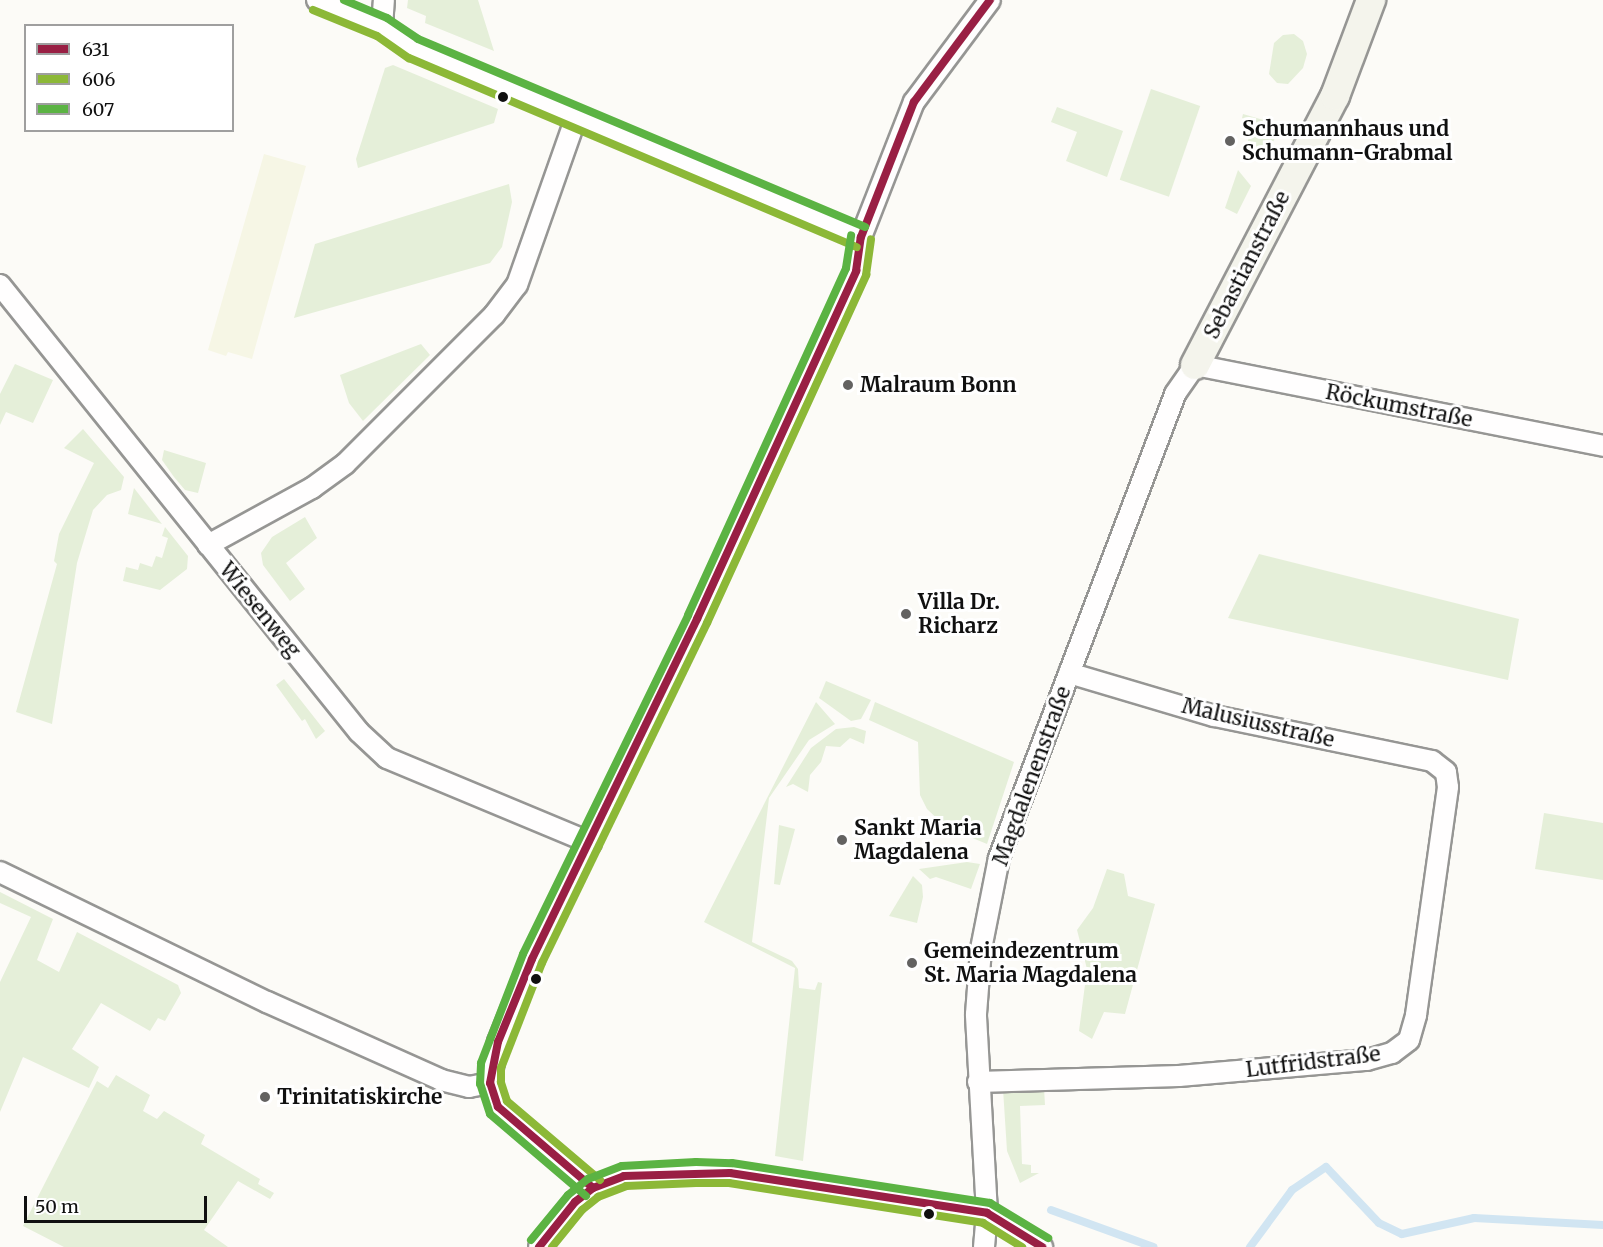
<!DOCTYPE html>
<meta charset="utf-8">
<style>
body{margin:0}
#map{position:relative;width:1603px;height:1247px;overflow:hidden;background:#fcfbf7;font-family:Merriweather,serif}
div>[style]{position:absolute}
.farmland>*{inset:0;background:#f6f6e5}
.green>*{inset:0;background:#e5efd9;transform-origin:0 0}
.stream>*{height:8px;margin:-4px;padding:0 4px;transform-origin:4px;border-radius:4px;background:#d1e5f2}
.roads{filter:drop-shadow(2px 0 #969694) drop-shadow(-2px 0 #969694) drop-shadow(0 2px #969694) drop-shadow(0 -2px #969694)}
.street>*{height:20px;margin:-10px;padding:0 10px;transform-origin:10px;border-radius:10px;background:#fffefe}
.secondary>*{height:28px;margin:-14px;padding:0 14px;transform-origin:14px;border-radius:14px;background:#f4f4ec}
.bus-1>*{height:8px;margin:-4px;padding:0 4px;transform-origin:4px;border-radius:4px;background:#991f44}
.bus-2>*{height:8px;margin:-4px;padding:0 4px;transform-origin:4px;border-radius:4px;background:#8cb837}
.bus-3>*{height:8px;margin:-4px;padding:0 4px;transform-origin:4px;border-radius:4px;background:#5bb343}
.dots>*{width:16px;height:16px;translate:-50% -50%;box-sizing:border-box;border:3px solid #fff;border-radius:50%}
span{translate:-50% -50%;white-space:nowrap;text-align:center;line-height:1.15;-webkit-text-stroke:6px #fff;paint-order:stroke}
.poi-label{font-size:21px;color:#101010;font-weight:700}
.left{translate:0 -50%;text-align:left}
.street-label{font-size:21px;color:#101010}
.legend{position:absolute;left:24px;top:24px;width:210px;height:108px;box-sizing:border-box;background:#fff;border:2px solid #9f9f9f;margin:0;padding:8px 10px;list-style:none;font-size:18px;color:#101010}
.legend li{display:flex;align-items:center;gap:12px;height:30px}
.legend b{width:30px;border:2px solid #9f9f9f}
.scale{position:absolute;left:24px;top:1196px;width:183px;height:27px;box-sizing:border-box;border:3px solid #101010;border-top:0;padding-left:8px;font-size:18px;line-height:21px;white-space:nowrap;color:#101010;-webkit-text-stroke:4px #fff;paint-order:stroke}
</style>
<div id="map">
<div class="farmland">
<div style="clip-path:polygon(264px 154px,306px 166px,252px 359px,228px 352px,226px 356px,208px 350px)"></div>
</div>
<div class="green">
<div style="clip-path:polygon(408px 0,478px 0,494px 51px,425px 23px,426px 16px,407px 8px)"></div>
<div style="clip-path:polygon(1294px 34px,1303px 41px,1307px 54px,1303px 68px,1288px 84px,1277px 83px,1269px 74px,1274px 43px,1283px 35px)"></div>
<div style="clip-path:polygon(393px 65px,498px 109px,494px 123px,358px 168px,356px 159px,385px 68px)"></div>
<div style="left:1151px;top:89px;width:52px;height:96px;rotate:19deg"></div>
<div style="clip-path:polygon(1057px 107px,1123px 131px,1107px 177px,1066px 161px,1077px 132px,1051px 122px)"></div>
<div style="clip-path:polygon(1243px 114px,1281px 125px,1267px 155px,1242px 158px,1254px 123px,1242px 118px)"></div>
<div style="clip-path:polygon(1238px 170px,1251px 186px,1237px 214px,1225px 208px)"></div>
<div style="clip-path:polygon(509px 184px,512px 202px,502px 247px,490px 263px,294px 318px,315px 244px)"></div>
<div style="clip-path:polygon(421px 344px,430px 355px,363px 421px,349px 403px,340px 375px)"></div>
<div style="clip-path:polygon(15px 364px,53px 380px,33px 423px,6px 412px,0 425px,0 394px)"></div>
<div style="clip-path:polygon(83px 429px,124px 477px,121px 490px,107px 495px,93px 510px,77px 563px,52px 724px,16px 712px,57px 564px,54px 561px,59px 534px,94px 463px,64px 448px)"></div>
<div style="clip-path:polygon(164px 450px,206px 463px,198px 493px,185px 490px,174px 477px,162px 460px)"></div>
<div style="clip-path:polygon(134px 488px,162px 524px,128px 514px)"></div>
<div style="clip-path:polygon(305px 517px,317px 538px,286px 563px,305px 589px,290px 601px,263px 565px,261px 553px,272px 537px)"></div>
<div style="clip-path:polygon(165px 527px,188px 556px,187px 569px,160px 590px,123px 581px,126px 567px,138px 570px,140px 563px,152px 567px,156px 556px,162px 558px,168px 538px,162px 536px)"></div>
<div style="clip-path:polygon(1259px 554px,1519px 619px,1508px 680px,1228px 618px)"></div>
<div style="clip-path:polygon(284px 679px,325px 731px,316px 739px,305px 719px,302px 721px,276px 685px)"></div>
<div style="clip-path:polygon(826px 681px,871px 700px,861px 719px,851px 721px,819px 698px)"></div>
<div style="clip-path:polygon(816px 702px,835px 724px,809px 740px,769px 798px,752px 942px,792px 961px,798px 969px,799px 988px,815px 990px,818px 982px,822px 983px,803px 1161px,775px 1156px,795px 968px,704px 922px)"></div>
<div style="clip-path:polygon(875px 702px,1014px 762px,987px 844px,946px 827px,927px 809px,920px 795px,918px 742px,869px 720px)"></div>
<div style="clip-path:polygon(854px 727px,866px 731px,864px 744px,850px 738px,840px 747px,826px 746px,821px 762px,810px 775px,808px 792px,793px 784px,786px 787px,811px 748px,836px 729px)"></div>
<div style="clip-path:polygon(1544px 813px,1603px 823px,1603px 880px,1535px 869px)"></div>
<div style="clip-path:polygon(779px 825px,795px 829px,780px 885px,774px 884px)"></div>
<div style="clip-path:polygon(869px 845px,884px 852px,895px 847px,892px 860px,866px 855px)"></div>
<div style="clip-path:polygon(967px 862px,980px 864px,971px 889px,936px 877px,930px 879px,919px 869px)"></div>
<div style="clip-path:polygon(1107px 869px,1124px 874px,1128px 896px,1155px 904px,1125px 1014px,1104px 1012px,1092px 1039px,1079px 1031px,1087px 969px,1077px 930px,1093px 908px)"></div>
<div style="clip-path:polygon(913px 876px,922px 885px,923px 897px,917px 923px,889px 916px)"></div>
<div style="clip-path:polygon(0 892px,53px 919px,37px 960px,59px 972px,77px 932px,178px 985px,181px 993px,165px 1021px,158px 1018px,150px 1031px,101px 1003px,72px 1049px,99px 1067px,89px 1088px,23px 1057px,0 1112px,0 982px,31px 917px,0 903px)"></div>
<div style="clip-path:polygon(116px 1075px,150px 1095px,143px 1111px,157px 1119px,164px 1111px,205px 1135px,201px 1144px,260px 1179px,258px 1184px,274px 1193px,270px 1199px,238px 1181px,204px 1230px,228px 1247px,64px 1247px,23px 1226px,97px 1081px,108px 1088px)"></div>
<div style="clip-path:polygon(1044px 1088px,1045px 1105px,1020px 1106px,1022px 1164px,1031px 1165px,1031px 1173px,1039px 1173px,1020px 1183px,1007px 1151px,1003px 1089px)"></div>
</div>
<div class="stream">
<div style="left:1051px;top:1210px;width:109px;rotate:19.9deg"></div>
<div style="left:1250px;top:1247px;width:71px;rotate:-53.6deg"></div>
<div style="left:1292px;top:1190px;width:41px;rotate:-34.1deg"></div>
<div style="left:1326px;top:1167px;width:77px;rotate:46.6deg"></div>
<div style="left:1379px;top:1223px;width:25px;rotate:26deg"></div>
<div style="left:1402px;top:1234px;width:74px;rotate:-12.5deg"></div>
<div style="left:1474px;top:1218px;width:129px;rotate:3.1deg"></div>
</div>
<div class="roads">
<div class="street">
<div style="left:317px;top:0;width:70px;rotate:22.6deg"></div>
<div style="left:382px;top:27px;width:37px;rotate:34deg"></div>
<div style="left:413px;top:48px;width:486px;rotate:22.9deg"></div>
<div style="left:382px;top:27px;width:27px;rotate:-86deg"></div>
<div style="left:0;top:285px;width:573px;rotate:51.23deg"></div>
<div style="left:359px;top:732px;width:38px;rotate:43deg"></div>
<div style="left:387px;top:758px;width:221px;rotate:22.6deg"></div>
<div style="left:208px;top:545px;width:119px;rotate:-28.7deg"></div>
<div style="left:312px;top:488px;width:41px;rotate:-36deg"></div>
<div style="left:345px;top:464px;width:211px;rotate:-45deg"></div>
<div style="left:494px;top:315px;width:38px;rotate:-53deg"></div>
<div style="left:517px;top:285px;width:178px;rotate:-70.6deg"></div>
<div style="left:0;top:872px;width:297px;rotate:26deg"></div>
<div style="left:267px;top:1002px;width:191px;rotate:24.1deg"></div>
<div style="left:441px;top:1080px;width:29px;rotate:14deg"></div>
<div style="left:469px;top:1087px;width:21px;rotate:-11deg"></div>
<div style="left:978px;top:1082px;width:201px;rotate:-1.7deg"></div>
<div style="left:1179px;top:1076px;width:189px;rotate:-4.9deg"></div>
<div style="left:1367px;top:1060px;width:26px;rotate:-16deg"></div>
<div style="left:1392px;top:1053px;width:21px;rotate:-37deg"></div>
<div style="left:1409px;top:1040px;width:26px;rotate:-74deg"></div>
<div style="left:1416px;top:1015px;width:230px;rotate:-82deg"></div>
<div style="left:1448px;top:787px;width:15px;rotate:-98deg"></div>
<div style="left:1446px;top:772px;width:18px;rotate:-142deg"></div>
<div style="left:1432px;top:761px;width:223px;rotate:-168.3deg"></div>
<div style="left:1214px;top:716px;width:151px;rotate:-163.5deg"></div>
<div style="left:593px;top:1188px;width:125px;rotate:-139.5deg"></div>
<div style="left:498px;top:1107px;width:25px;rotate:-108deg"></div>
<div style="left:490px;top:1083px;width:42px;rotate:-79deg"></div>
<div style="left:498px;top:1042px;width:90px;rotate:-67.7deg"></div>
<div style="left:532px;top:959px;width:378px;rotate:-64.1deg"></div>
<div style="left:697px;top:619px;width:383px;rotate:-65.4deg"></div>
<div style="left:856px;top:271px;width:34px;rotate:-82deg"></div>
<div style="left:861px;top:237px;width:145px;rotate:-68.6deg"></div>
<div style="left:914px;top:102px;width:127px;rotate:-53.3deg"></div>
<div style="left:987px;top:1213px;width:65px;rotate:31.7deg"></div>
<div style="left:539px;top:1247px;width:58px;rotate:-51.3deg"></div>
<div style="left:575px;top:1202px;width:23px;rotate:-38deg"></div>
<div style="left:593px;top:1188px;width:33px;rotate:-21deg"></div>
<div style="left:624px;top:1176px;width:106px;rotate:-1.6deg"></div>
<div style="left:730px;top:1173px;width:260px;rotate:8.8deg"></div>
<div style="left:984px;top:1247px;width:34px;rotate:-85deg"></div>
<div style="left:987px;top:1213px;width:199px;rotate:-93.2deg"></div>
<div style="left:976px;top:1014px;width:65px;rotate:-85.6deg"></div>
<div style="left:981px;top:949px;width:93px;rotate:-78.8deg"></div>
<div style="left:999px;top:858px;width:496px;rotate:-69.2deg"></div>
<div style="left:1175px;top:394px;width:35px;rotate:-55deg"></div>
<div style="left:1195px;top:365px;width:416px;rotate:11.2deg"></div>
</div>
<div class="secondary">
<div style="left:1195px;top:365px;width:303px;rotate:-62.5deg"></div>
<div style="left:1335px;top:96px;width:103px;rotate:-69.4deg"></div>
</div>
</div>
<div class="bus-1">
<div style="left:593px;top:1188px;width:125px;rotate:-139.5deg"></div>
<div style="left:498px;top:1107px;width:25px;rotate:-108deg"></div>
<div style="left:490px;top:1083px;width:42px;rotate:-79deg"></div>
<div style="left:498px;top:1042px;width:90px;rotate:-67.7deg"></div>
<div style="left:532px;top:959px;width:378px;rotate:-64.1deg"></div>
<div style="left:697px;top:619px;width:383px;rotate:-65.4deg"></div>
<div style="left:856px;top:271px;width:34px;rotate:-82deg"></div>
<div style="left:861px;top:237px;width:145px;rotate:-68.6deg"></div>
<div style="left:914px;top:102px;width:127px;rotate:-53.3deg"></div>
<div style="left:987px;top:1213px;width:65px;rotate:31.7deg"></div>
<div style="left:539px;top:1247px;width:58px;rotate:-51.3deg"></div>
<div style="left:575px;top:1202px;width:23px;rotate:-38deg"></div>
<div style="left:593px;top:1188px;width:33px;rotate:-21deg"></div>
<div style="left:624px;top:1176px;width:106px;rotate:-1.6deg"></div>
<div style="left:730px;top:1173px;width:260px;rotate:8.8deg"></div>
</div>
<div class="bus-2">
<div style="left:313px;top:10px;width:69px;rotate:22.1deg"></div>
<div style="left:377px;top:36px;width:39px;rotate:35deg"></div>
<div style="left:409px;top:58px;width:486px;rotate:22.9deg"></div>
<div style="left:600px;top:1180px;width:122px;rotate:-139.7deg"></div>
<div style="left:507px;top:1101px;width:20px;rotate:-108deg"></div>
<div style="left:501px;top:1082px;width:14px;rotate:-90deg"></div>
<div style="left:501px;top:1068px;width:113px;rotate:-68.7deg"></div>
<div style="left:542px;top:963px;width:378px;rotate:-64.1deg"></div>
<div style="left:707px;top:623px;width:383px;rotate:-65.4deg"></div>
<div style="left:866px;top:275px;width:36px;rotate:-82deg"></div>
<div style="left:552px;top:1247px;width:48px;rotate:-51deg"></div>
<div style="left:582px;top:1210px;width:21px;rotate:-39deg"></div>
<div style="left:598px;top:1197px;width:30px;rotate:-21deg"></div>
<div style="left:626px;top:1186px;width:70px;rotate:-2.5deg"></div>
<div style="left:696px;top:1183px;width:33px"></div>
<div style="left:729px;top:1183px;width:257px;rotate:8.9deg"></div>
<div style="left:983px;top:1223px;width:46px;rotate:31.6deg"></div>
</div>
<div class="bus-3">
<div style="left:344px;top:0;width:47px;rotate:22.7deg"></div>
<div style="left:387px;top:18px;width:37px;rotate:34deg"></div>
<div style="left:418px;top:39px;width:485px;rotate:22.8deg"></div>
<div style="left:586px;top:1196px;width:126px;rotate:-139.5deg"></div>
<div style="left:490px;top:1114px;width:32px;rotate:-108deg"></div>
<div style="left:480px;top:1084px;width:21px;rotate:-87deg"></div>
<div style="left:481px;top:1063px;width:117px;rotate:-68.9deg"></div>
<div style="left:523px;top:954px;width:377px;rotate:-64deg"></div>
<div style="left:688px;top:615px;width:381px;rotate:-65.5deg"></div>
<div style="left:846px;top:268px;width:33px;rotate:-81deg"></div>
<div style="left:531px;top:1240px;width:58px;rotate:-50.6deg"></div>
<div style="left:568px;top:1195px;width:26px;rotate:-39deg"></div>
<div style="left:588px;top:1179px;width:36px;rotate:-21deg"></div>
<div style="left:622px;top:1166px;width:74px;rotate:-3.1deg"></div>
<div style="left:696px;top:1162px;width:36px;rotate:2deg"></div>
<div style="left:732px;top:1163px;width:261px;rotate:8.8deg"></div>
<div style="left:990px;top:1203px;width:68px;rotate:31.1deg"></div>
</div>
<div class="dots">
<div style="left:503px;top:97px;background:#101010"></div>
<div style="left:1230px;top:141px;background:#636261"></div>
<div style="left:848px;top:385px;background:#636261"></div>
<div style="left:906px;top:614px;background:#636261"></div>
<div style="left:842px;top:840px;background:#636261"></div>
<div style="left:912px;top:963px;background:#636261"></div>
<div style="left:536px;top:979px;background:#101010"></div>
<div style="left:265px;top:1097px;background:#636261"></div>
<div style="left:929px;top:1214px;background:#101010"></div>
</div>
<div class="poi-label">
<span class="left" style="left:1242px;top:141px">Schumannhaus und<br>Schumann-Grabmal</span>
<span class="left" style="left:860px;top:385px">Malraum Bonn</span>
<span class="left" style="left:918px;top:614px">Villa Dr.<br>Richarz</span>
<span class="left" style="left:854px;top:840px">Sankt Maria<br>Magdalena</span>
<span class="left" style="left:924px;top:963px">Gemeindezentrum<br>St. Maria Magdalena</span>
<span class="left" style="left:277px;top:1097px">Trinitatiskirche</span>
</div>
<div class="street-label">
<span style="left:1247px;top:265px;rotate:-63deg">Sebastianstraße</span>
<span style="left:1399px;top:406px;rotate:11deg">Röckumstraße</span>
<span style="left:260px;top:610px;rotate:51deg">Wiesenweg</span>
<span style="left:1258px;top:723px;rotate:13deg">Malusiusstraße</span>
<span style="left:1032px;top:776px;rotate:-70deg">Magdalenenstraße</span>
<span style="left:1313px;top:1062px;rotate:-7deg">Lutfridstraße</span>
</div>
<ul class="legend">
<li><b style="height:8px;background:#991f44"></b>631</li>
<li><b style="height:8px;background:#8cb837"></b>606</li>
<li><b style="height:8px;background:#5bb343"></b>607</li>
</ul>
<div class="scale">50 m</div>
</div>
